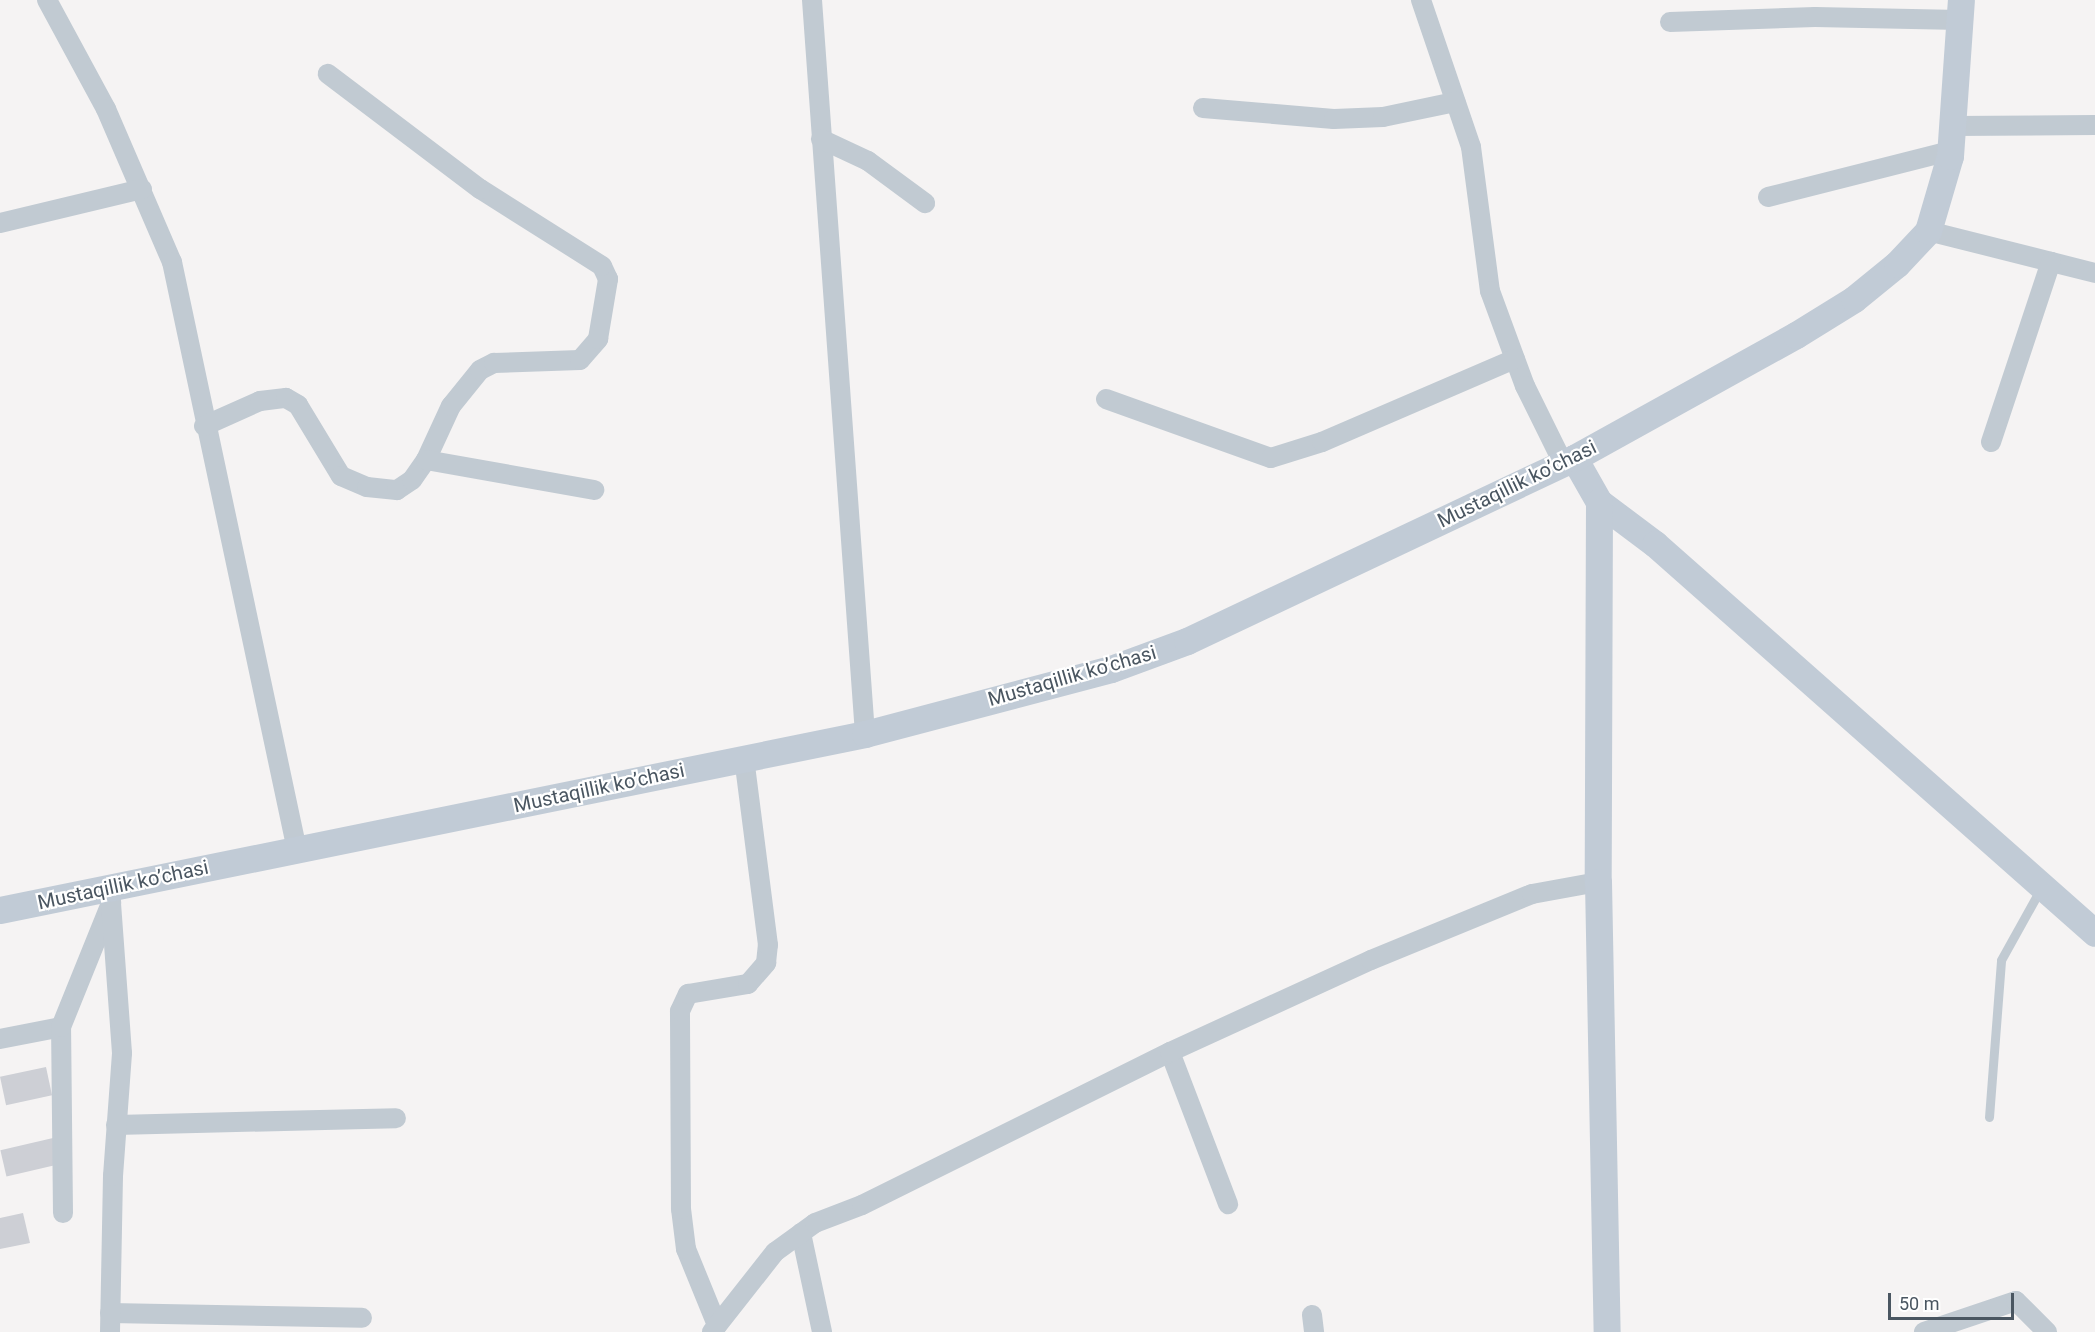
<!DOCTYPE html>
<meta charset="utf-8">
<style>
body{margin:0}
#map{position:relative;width:2095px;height:1332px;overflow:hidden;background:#f5f3f3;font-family:Roboto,sans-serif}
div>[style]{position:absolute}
.building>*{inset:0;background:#cdcfd5;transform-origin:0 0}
.lane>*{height:9px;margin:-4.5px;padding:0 4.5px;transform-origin:4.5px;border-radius:4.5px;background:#c1cad2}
.street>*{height:20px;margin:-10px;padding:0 10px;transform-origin:10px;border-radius:10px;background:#c1cad2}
.secondary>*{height:27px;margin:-13.5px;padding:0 13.5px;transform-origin:13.5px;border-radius:13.5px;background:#c1cbd6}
span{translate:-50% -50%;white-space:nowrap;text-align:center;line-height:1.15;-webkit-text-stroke:4.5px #fff;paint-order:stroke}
.street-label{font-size:20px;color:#4a5661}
.scale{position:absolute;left:1888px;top:1293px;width:126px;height:27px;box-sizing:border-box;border:3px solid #4a5661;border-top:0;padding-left:8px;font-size:18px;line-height:21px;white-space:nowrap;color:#4a5661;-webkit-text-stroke:4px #fff;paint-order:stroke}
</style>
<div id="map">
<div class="building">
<div style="left:46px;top:1067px;width:29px;height:47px;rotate:78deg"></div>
<div style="left:53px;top:1138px;width:27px;height:54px;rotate:77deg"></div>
<div style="clip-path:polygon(23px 1213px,30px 1243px,0 1249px,0 1218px)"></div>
</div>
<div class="lane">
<div style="left:1989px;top:1117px;width:157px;rotate:-85.6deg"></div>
<div style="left:2001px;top:960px;width:82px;rotate:-60.9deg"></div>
</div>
<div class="street">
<div style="left:47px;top:0;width:124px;rotate:61.6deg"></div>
<div style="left:106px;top:109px;width:167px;rotate:66.7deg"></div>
<div style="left:172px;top:262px;width:601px;rotate:78deg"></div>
<div style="left:812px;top:0;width:736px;rotate:85.87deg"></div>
<div style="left:1421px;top:0;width:155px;rotate:71.2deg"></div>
<div style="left:1471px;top:147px;width:145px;rotate:82.5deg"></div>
<div style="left:1490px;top:291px;width:101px;rotate:69.8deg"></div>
<div style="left:1525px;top:386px;width:86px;rotate:63.7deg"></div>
<div style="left:1670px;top:22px;width:145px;rotate:-2deg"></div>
<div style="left:1815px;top:17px;width:145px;rotate:1.2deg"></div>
<div style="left:1203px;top:108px;width:131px;rotate:4.8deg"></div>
<div style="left:1334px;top:119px;width:49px;rotate:-2.3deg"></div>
<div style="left:1383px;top:117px;width:74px;rotate:-11.8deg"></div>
<div style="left:1953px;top:126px;width:142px;rotate:-0.4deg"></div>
<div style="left:821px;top:139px;width:52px;rotate:25.1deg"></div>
<div style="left:868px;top:161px;width:71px;rotate:36.4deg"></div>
<div style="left:1768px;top:197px;width:188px;rotate:-14.2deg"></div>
<div style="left:0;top:223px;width:146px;rotate:-13.5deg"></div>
<div style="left:1928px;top:231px;width:172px;rotate:14.1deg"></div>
<div style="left:1106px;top:399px;width:175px;rotate:19.7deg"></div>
<div style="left:1271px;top:458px;width:53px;rotate:-17.4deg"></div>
<div style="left:1322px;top:442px;width:210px;rotate:-23.3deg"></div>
<div style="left:204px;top:426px;width:61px;rotate:-24.1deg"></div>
<div style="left:260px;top:401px;width:26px;rotate:-7deg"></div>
<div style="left:286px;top:398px;width:14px;rotate:30deg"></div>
<div style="left:298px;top:405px;width:83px;rotate:58.8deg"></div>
<div style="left:341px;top:476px;width:28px;rotate:23deg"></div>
<div style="left:367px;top:487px;width:30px;rotate:6deg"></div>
<div style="left:397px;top:490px;width:18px;rotate:-34deg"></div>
<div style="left:412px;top:480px;width:24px;rotate:-55deg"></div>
<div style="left:426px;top:460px;width:60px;rotate:-65.2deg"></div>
<div style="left:451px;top:406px;width:46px;rotate:-51.1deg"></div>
<div style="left:480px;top:370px;width:16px;rotate:-27deg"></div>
<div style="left:494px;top:363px;width:86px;rotate:-2deg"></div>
<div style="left:580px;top:360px;width:28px;rotate:-49deg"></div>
<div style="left:598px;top:339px;width:61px;rotate:-80.5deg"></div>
<div style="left:608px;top:279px;width:14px;rotate:-115deg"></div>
<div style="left:602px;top:266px;width:144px;rotate:-147.7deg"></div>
<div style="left:480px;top:189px;width:191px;rotate:-142.9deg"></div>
<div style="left:1991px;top:442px;width:190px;rotate:-71.6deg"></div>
<div style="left:426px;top:460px;width:171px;rotate:10.1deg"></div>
<div style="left:0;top:1039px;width:62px;rotate:-11.1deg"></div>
<div style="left:1170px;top:1052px;width:163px;rotate:69.1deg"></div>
<div style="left:116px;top:1125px;width:280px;rotate:-1.4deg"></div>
<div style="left:63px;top:1213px;width:186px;rotate:-90.6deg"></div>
<div style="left:61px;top:1027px;width:134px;rotate:-68deg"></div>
<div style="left:801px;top:1233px;width:101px;rotate:78deg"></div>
<div style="left:110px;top:1313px;width:252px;rotate:1.1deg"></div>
<div style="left:1312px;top:1315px;width:17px;rotate:83deg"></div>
<div style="left:717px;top:1325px;width:82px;rotate:-112.2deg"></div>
<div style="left:686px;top:1249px;width:40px;rotate:-97.1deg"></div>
<div style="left:681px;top:1209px;width:198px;rotate:-90.3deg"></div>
<div style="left:680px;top:1011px;width:19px;rotate:-65deg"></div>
<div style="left:688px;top:994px;width:61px;rotate:-9.5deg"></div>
<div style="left:748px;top:984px;width:28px;rotate:-49deg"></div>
<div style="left:766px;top:963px;width:18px;rotate:-84deg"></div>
<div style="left:768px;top:945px;width:189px;rotate:-97.3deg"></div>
<div style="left:110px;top:1332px;width:156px;rotate:-88.9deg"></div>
<div style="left:113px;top:1176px;width:123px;rotate:-85.8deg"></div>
<div style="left:122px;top:1053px;width:165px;rotate:-94.2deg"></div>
<div style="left:712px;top:1332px;width:102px;rotate:-51.8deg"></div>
<div style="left:775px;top:1252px;width:49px;rotate:-35.9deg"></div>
<div style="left:815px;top:1223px;width:50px;rotate:-21deg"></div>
<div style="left:862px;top:1205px;width:344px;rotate:-26.4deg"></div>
<div style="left:1170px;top:1052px;width:221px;rotate:-24.6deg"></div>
<div style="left:1371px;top:960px;width:174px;rotate:-22.3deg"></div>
<div style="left:1532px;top:894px;width:67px;rotate:-10.3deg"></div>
<div style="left:1924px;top:1332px;width:97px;rotate:-18.6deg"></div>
<div style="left:2016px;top:1301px;width:44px;rotate:45deg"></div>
</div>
<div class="secondary">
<div style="left:1574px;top:458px;width:51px;rotate:60.4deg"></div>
<div style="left:1599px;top:502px;width:70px;rotate:36.9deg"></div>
<div style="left:1655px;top:544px;width:587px;rotate:41.48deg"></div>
<div style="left:1599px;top:502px;width:380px;rotate:90.2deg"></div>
<div style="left:1598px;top:882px;width:450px;rotate:88.9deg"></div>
<div style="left:0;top:910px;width:883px;rotate:-11.5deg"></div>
<div style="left:865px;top:734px;width:254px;rotate:-14.8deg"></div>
<div style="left:1111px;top:669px;width:81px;rotate:-20.2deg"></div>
<div style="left:1187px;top:641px;width:428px;rotate:-25.3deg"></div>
<div style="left:1574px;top:458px;width:254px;rotate:-29deg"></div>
<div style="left:1796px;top:335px;width:68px;rotate:-31.8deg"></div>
<div style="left:1854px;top:299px;width:55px;rotate:-39.1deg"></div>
<div style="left:1897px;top:264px;width:45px;rotate:-46.8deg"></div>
<div style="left:1928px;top:231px;width:78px;rotate:-73.7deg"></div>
<div style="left:1950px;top:156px;width:156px;rotate:-86deg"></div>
</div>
<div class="street-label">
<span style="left:1517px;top:484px;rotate:-26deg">Mustaqillik ko’chasi</span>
<span style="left:1072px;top:676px;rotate:-16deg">Mustaqillik ko’chasi</span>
<span style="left:599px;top:788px;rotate:-12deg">Mustaqillik ko’chasi</span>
<span style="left:123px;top:885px;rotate:-12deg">Mustaqillik ko’chasi</span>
</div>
<div class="scale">50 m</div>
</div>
